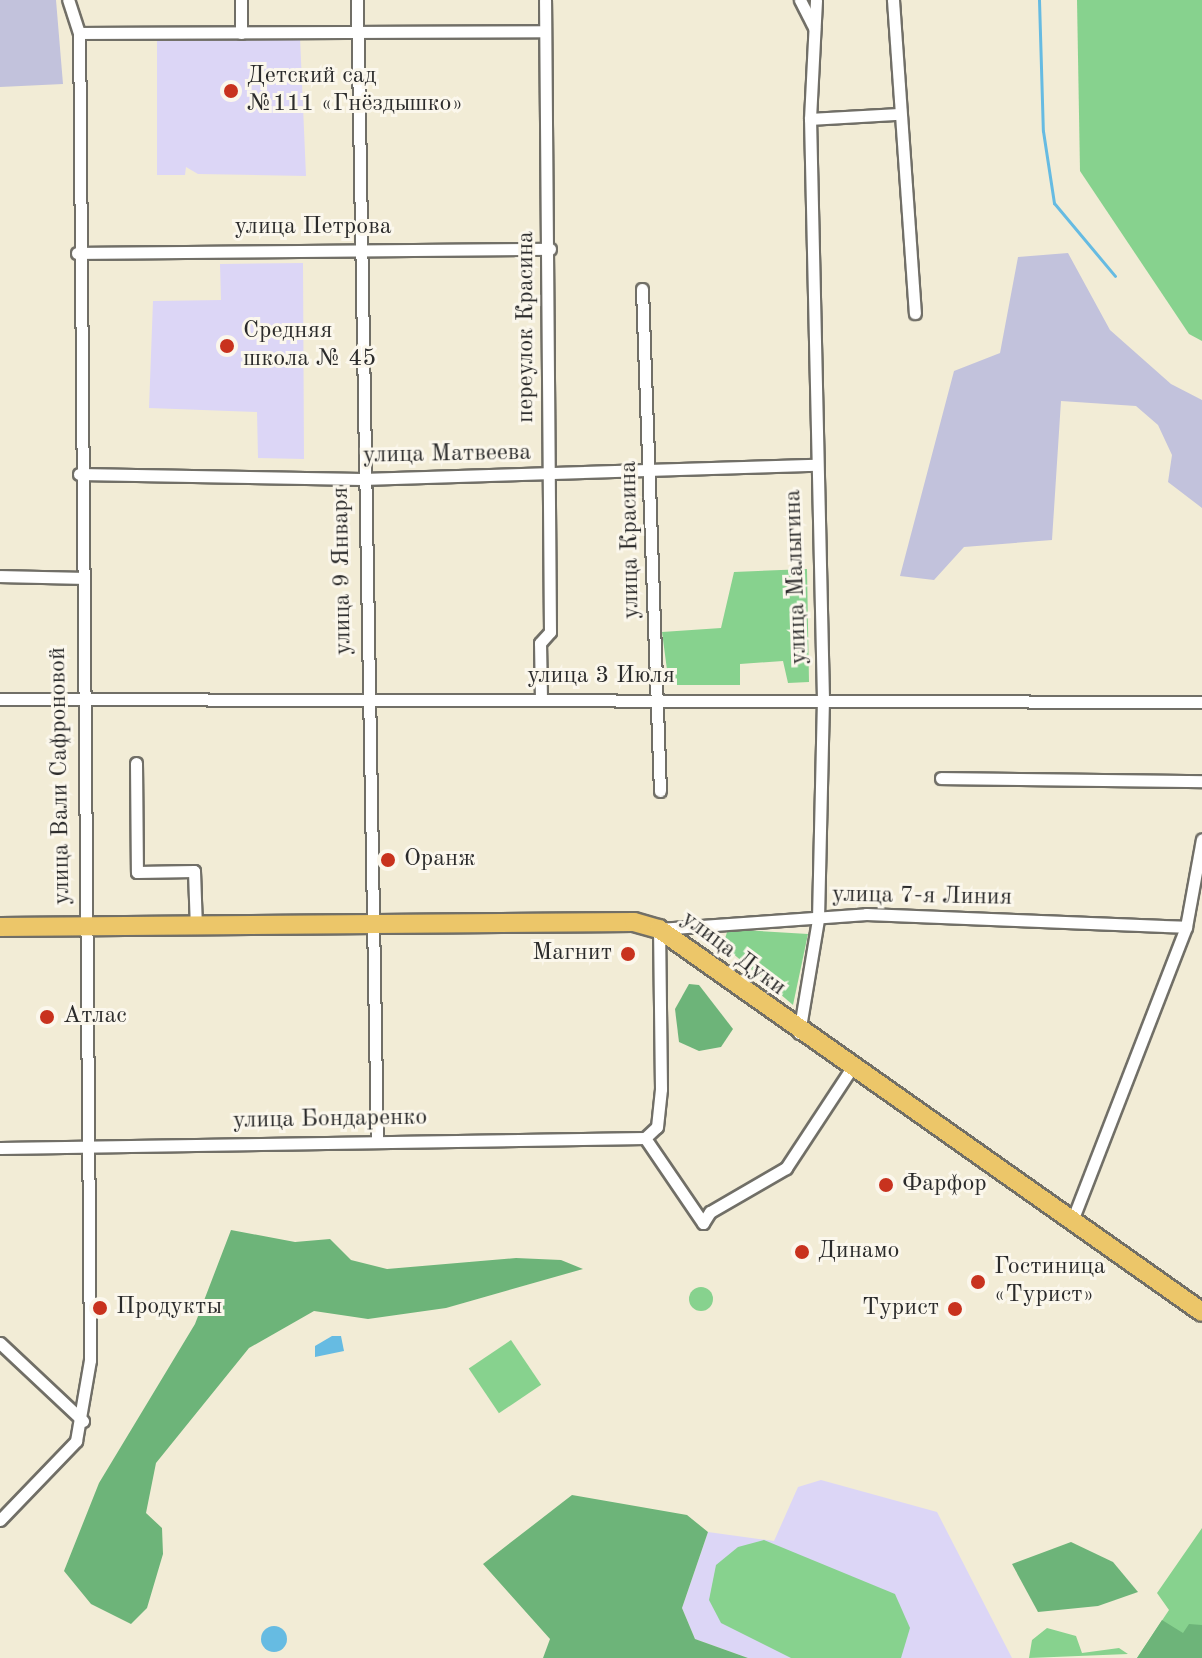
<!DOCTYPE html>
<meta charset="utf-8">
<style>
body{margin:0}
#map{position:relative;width:1202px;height:1658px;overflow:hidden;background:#f2ecd6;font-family:"Old Standard TT",serif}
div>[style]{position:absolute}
.built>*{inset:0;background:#dcd6f6}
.industrial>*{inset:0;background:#c2c2dc}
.green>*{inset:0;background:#87d28e;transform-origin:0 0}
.round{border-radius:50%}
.forest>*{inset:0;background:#6db479}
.water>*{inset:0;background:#66bbe2}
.stream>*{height:3px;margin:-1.5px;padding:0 1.5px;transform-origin:1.5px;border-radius:1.5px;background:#66bbe2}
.roads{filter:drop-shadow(2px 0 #716f67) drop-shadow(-2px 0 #716f67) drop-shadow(0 2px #716f67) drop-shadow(0 -2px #716f67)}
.minor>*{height:11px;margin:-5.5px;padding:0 5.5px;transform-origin:5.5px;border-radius:5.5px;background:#fff}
.primary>*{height:18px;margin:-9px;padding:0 9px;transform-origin:9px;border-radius:9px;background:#ecc669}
.dots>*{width:22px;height:22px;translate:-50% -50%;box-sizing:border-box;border:4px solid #fbf7ec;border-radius:50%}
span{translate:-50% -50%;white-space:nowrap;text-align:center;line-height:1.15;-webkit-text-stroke:6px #fbf7ec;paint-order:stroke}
.poi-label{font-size:24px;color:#2b2b2b}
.left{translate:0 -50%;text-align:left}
.right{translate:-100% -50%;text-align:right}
.street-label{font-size:24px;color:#2b2b2b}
</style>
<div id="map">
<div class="built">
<div style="clip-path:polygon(300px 37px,306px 176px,198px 174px,186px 167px,185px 175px,157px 175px,157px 39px)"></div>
<div style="clip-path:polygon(303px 263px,304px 459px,258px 458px,257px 412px,149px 408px,153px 301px,221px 300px,220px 264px)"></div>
<div style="clip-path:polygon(821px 1480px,937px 1512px,1012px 1658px,748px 1658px,695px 1639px,682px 1608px,708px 1532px,774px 1541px,798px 1487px)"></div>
</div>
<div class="industrial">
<div style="clip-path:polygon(0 0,56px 0,63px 84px,0 87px)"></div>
<div style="clip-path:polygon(1068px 253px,1110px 330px,1171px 384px,1202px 400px,1202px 508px,1168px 482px,1172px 455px,1158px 425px,1136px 406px,1061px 401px,1052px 540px,964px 547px,934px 580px,900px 576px,954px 371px,1000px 353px,1018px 257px)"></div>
</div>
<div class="green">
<div style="clip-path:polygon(1077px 0,1202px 0,1202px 341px,1189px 334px,1080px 171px)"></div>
<div style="clip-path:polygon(807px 569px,809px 682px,788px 683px,783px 661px,740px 664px,740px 685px,669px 685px,662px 632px,721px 628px,734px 572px)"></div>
<div style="clip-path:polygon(728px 929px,808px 934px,793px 1005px,723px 945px)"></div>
<div class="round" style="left:689px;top:1287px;width:24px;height:24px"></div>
<div style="left:511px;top:1340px;width:54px;height:51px;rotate:56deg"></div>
<div style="clip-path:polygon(1202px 1528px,1202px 1658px,1137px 1658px,1169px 1610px,1157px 1593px)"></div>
<div style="clip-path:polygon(764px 1540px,895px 1594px,910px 1628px,901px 1658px,791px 1658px,721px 1623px,709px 1600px,716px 1565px,738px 1547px)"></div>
<div style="clip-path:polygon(1047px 1628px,1076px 1636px,1082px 1653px,1119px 1648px,1128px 1654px,1029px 1658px,1032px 1640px)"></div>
</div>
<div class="forest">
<div style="clip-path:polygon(689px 984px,699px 985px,733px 1029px,721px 1047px,699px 1051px,679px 1042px,675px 1009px)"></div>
<div style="clip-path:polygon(231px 1230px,295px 1242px,330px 1239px,351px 1260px,387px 1269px,516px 1258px,561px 1260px,583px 1269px,446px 1308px,368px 1319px,314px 1311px,249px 1348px,156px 1463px,146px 1513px,162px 1528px,163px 1554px,147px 1608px,131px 1624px,91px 1604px,64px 1571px,99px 1483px,195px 1324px)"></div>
<div style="clip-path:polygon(572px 1495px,687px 1515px,708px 1532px,682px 1608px,695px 1639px,748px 1658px,543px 1658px,550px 1639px,483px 1564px)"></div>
<div style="clip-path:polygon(1071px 1542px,1113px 1562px,1138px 1592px,1098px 1606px,1038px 1612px,1012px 1564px)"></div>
<div style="clip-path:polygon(1162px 1620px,1183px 1633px,1189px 1624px,1202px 1625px,1202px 1658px,1137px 1658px)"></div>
</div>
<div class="water">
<div style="clip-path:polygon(332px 1336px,341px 1336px,344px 1351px,315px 1357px,315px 1346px)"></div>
<div class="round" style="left:261px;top:1626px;width:26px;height:26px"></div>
</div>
<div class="stream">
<div style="left:1039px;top:0;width:131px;rotate:88.3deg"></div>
<div style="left:1043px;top:131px;width:73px;rotate:81.3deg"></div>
<div style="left:1054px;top:203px;width:95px;rotate:50.1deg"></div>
</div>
<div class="roads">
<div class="minor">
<div style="left:241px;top:0;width:33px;rotate:90deg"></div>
<div style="left:357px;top:0;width:1141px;rotate:89deg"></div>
<div style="left:800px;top:0;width:31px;rotate:63deg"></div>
<div style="left:893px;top:0;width:314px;rotate:86deg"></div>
<div style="left:79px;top:33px;width:465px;rotate:-0.2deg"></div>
<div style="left:810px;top:119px;width:88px;rotate:-3.3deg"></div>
<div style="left:77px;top:253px;width:473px;rotate:-0.5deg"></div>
<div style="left:642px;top:289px;width:502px;rotate:87.95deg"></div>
<div style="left:79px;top:474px;width:283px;rotate:1deg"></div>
<div style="left:362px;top:479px;width:454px;rotate:-1.8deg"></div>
<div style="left:0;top:576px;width:81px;rotate:1.4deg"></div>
<div style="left:0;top:699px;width:1202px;rotate:0.14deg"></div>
<div style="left:541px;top:699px;width:56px;rotate:-91deg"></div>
<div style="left:540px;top:643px;width:15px;rotate:-48deg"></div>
<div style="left:550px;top:632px;width:632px;rotate:-90.45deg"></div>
<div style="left:136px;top:763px;width:109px;rotate:89.5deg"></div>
<div style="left:137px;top:872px;width:57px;rotate:-1deg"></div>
<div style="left:194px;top:871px;width:56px;rotate:88deg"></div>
<div style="left:941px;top:778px;width:261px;rotate:0.7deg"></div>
<div style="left:799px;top:1033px;width:116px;rotate:-80.5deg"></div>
<div style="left:818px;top:919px;width:220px;rotate:-88.7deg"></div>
<div style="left:823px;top:699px;width:580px;rotate:-91.28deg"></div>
<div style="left:810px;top:119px;width:119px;rotate:-87.1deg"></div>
<div style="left:645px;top:1138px;width:103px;rotate:55.7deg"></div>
<div style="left:703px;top:1223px;width:13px;rotate:-58deg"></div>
<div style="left:710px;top:1212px;width:88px;rotate:-30.1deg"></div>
<div style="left:786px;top:1168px;width:118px;rotate:-56.7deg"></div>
<div style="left:0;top:1148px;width:645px;rotate:-0.89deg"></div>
<div style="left:645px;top:1138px;width:16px;rotate:-43deg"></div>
<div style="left:657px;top:1127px;width:38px;rotate:-84deg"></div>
<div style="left:661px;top:1089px;width:160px;rotate:-90.7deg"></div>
<div style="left:659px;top:929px;width:208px;rotate:-4.1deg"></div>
<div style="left:866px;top:914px;width:320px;rotate:2.3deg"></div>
<div style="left:1072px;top:1221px;width:315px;rotate:-68.8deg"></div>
<div style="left:1186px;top:927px;width:89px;rotate:-79.7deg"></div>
<div style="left:0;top:1343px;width:114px;rotate:43.2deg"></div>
<div style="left:0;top:1520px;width:110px;rotate:-46.1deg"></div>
<div style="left:76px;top:1441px;width:82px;rotate:-80.2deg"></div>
<div style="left:90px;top:1360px;width:1327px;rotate:-90.47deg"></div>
<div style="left:79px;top:33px;width:35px;rotate:-108deg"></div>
</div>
<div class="primary">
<div style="left:0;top:927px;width:634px;rotate:-0.45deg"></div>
<div style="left:634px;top:922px;width:26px;rotate:16deg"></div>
<div style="left:659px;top:929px;width:664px;rotate:35.2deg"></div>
</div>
</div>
<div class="dots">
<div style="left:231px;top:91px;background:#c8321e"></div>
<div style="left:227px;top:346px;background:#c8321e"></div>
<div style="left:388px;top:860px;background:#c8321e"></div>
<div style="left:628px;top:954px;background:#c8321e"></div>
<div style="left:47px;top:1017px;background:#c8321e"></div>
<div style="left:886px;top:1185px;background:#c8321e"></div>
<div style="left:802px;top:1252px;background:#c8321e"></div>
<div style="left:978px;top:1282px;background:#c8321e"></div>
<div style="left:100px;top:1308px;background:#c8321e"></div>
<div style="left:955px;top:1309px;background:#c8321e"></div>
</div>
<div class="poi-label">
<span class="left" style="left:247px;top:91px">Детский сад<br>№111 «Гнёздышко»</span>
<span class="left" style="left:243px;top:346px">Средняя<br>школа № 45</span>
<span class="left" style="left:404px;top:860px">Оранж</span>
<span class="right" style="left:612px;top:954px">Магнит</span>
<span class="left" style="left:63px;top:1017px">Атлас</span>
<span class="left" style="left:902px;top:1185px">Фарфор</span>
<span class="left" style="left:818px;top:1252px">Динамо</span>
<span class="left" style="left:994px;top:1282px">Гостиница<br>«Турист»</span>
<span class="left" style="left:116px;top:1308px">Продукты</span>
<span class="right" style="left:939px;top:1309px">Турист</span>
</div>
<div class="street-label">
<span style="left:313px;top:228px">улица Петрова</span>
<span style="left:527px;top:327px;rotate:-90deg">переулок Красина</span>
<span style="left:447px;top:455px;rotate:-1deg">улица Матвеева</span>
<span style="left:631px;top:540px;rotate:-91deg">улица Красина</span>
<span style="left:343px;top:571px;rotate:-91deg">улица 9 Января</span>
<span style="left:797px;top:577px;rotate:-92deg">улица Малыгина</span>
<span style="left:601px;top:677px">улица 3 Июля</span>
<span style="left:61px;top:776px;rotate:-91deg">улица Вали Сафроновой</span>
<span style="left:922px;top:897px;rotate:1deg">улица 7-я Линия</span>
<span style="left:733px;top:954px;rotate:37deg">улица Дуки</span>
<span style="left:330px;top:1120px;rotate:-1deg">улица Бондаренко</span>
</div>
</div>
